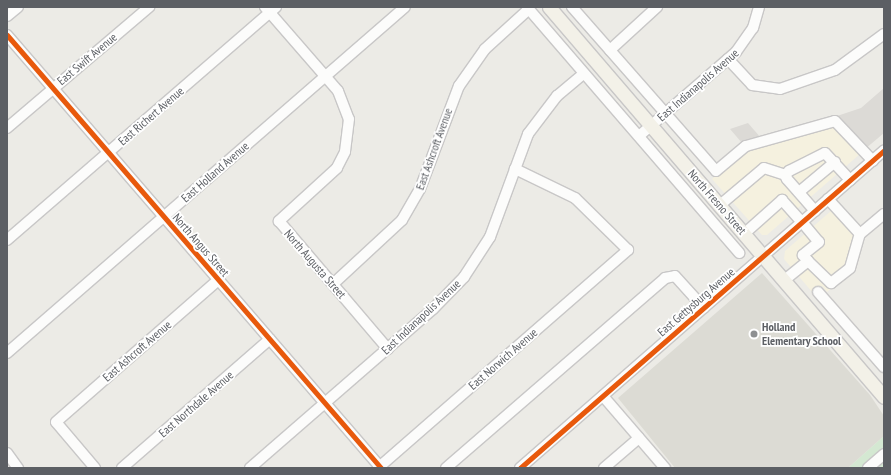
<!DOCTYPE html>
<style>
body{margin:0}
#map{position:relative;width:891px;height:475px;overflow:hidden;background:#ecebe6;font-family:"PT Sans Narrow",sans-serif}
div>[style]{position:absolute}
.commercial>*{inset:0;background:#f5f1df}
.industrial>*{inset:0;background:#dcdad6}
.education>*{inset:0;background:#dcdbd4}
.green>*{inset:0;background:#d4e8d2}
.roads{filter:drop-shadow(1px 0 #c8c7c7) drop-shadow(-1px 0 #c8c7c7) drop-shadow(0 1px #c8c7c7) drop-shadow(0 -1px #c8c7c7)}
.minor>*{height:10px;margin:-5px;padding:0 5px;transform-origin:5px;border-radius:5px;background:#fcfcfb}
.major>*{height:13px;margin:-6.5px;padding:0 6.5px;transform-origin:6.5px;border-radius:6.5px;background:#f3f1e8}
.cycleway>*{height:5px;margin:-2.5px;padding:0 2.5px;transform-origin:2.5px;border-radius:2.5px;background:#e8590c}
.dots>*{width:11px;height:11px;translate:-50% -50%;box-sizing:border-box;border:2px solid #fff;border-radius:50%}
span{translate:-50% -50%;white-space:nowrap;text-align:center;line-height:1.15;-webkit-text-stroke:3.5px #fff;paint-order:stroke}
.street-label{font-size:12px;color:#5c5f64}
.poi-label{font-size:12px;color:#5c5f64;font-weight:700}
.left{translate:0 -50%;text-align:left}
.frame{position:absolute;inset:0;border:8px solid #5c5f64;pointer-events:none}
</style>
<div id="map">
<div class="commercial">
<div style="clip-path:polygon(835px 124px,860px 154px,767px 235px,762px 235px,712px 179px,745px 149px)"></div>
<div style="clip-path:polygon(839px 204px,859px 241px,854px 270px,827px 292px,822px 286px,813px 293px,784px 259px,785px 251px)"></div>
</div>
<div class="industrial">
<div style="clip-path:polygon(884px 88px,884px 133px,865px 149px,837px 116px,861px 108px)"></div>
<div style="clip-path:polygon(748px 123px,761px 138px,742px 143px,730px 129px)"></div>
</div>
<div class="education">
<div style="clip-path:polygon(762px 273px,870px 395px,884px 416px,884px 436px,848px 468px,675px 468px,618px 398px)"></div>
</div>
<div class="green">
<div style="clip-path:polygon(884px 436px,884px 468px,848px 468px)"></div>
</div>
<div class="roads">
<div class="minor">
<div style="left:265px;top:7px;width:111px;rotate:49deg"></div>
<div style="left:338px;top:91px;width:30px;rotate:69deg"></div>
<div style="left:349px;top:119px;width:33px;rotate:97deg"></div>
<div style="left:345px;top:152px;width:18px;rotate:117deg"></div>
<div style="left:337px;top:168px;width:79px;rotate:137.6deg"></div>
<div style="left:279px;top:221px;width:168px;rotate:49.6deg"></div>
<div style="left:527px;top:7px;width:325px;rotate:49.2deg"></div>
<div style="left:572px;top:7px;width:218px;rotate:48.7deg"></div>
<div style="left:716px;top:171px;width:39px;rotate:-40deg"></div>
<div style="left:746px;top:146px;width:92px;rotate:-15.7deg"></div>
<div style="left:835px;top:121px;width:55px;rotate:46.5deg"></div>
<div style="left:7px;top:16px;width:14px;rotate:-39deg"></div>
<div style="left:7px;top:35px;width:572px;rotate:49.18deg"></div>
<div style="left:610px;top:50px;width:64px;rotate:-42.5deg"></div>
<div style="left:728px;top:59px;width:35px;rotate:47deg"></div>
<div style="left:752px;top:85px;width:28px;rotate:8deg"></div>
<div style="left:780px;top:89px;width:58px;rotate:-19.1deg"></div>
<div style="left:835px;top:70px;width:61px;rotate:-36.3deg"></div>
<div style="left:7px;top:128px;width:187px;rotate:-40.4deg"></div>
<div style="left:639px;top:136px;width:128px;rotate:-40.9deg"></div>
<div style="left:736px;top:52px;width:29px;rotate:-55deg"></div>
<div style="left:753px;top:28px;width:22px;rotate:-74deg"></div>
<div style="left:799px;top:192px;width:47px;rotate:-39.8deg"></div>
<div style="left:828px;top:199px;width:47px;rotate:47.6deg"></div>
<div style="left:720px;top:205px;width:57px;rotate:-40.1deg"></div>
<div style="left:764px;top:168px;width:22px;rotate:18deg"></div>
<div style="left:815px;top:211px;width:43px;rotate:-131.2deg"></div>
<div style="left:787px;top:179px;width:4px;rotate:-117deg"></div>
<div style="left:785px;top:175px;width:6px;rotate:-45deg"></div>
<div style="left:789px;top:171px;width:40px;rotate:-26.6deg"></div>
<div style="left:825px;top:153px;width:37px;rotate:47deg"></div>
<div style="left:745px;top:233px;width:50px;rotate:-41.7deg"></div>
<div style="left:782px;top:200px;width:30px;rotate:48deg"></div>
<div style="left:802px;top:222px;width:26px;rotate:50deg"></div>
<div style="left:819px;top:242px;width:21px;rotate:141deg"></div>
<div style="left:803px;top:255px;width:8px;rotate:50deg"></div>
<div style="left:808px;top:261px;width:28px;rotate:141deg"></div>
<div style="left:7px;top:240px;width:356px;rotate:-40.9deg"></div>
<div style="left:808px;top:261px;width:32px;rotate:44deg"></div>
<div style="left:831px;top:283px;width:24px;rotate:-38deg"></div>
<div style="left:850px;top:268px;width:35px;rotate:-74deg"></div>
<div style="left:860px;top:234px;width:31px;rotate:-40deg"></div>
<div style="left:333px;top:284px;width:94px;rotate:-42.8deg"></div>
<div style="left:402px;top:220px;width:36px;rotate:-60deg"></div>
<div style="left:420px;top:189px;width:110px;rotate:-69.3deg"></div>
<div style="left:459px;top:86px;width:45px;rotate:-54.9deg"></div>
<div style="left:485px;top:49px;width:59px;rotate:-42.3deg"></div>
<div style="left:818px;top:292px;width:100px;rotate:48.7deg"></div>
<div style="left:7px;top:353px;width:527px;rotate:-41deg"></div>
<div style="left:603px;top:396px;width:95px;rotate:49.3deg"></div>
<div style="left:7px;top:453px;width:19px;rotate:54deg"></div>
<div style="left:95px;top:468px;width:60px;rotate:-130.3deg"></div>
<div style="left:56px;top:422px;width:215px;rotate:-41.2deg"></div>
<div style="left:122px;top:468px;width:196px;rotate:-41.1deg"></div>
<div style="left:250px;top:468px;width:242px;rotate:-41deg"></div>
<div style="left:433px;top:309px;width:45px;rotate:-45.9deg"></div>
<div style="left:464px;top:277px;width:48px;rotate:-57deg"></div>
<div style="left:490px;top:237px;width:110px;rotate:-69.7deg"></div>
<div style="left:528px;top:134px;width:48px;rotate:-52.7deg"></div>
<div style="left:557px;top:96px;width:35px;rotate:-40deg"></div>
<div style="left:378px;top:468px;width:332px;rotate:-41.1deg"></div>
<div style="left:628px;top:250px;width:74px;rotate:-135.5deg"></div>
<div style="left:575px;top:198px;width:67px;rotate:-154.2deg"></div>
<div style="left:446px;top:468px;width:290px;rotate:-40.9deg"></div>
<div style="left:665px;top:278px;width:10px;rotate:-11deg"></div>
<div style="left:675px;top:276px;width:43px;rotate:47.8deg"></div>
<div style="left:520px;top:468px;width:483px;rotate:-41.1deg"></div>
<div style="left:604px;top:468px;width:46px;rotate:-40.6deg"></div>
<div style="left:868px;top:468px;width:21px;rotate:-41deg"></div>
</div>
<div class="major">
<div style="left:549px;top:7px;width:514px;rotate:49.34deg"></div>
</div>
</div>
<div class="cycleway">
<div style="left:7px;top:35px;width:572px;rotate:49.18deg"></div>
<div style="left:520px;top:468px;width:483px;rotate:-41.1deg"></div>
</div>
<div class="dots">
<div style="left:754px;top:334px;background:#8e9092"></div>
</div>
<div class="street-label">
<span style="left:87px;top:59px;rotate:-40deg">East Swift Avenue</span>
<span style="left:698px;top:85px;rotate:-41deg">East Indianapolis Avenue</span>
<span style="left:151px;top:116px;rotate:-41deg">East Richert Avenue</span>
<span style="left:434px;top:149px;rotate:-70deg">East Ashcroft Avenue</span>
<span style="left:215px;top:172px;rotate:-41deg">East Holland Avenue</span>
<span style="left:717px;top:202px;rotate:49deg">North Fresno Street</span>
<span style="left:201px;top:245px;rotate:49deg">North Angus Street</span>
<span style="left:315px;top:264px;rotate:49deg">North Augusta Street</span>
<span style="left:696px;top:302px;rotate:-41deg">East Gettysburg Avenue</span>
<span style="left:421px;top:317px;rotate:-43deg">East Indianapolis Avenue</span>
<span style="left:137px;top:351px;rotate:-41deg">East Ashcroft Avenue</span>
<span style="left:503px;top:359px;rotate:-41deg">East Norwich Avenue</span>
<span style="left:196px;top:404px;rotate:-41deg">East Northdale Avenue</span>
</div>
<div class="poi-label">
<span class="left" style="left:762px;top:334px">Holland<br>Elementary School</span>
</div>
<div class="frame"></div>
</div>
